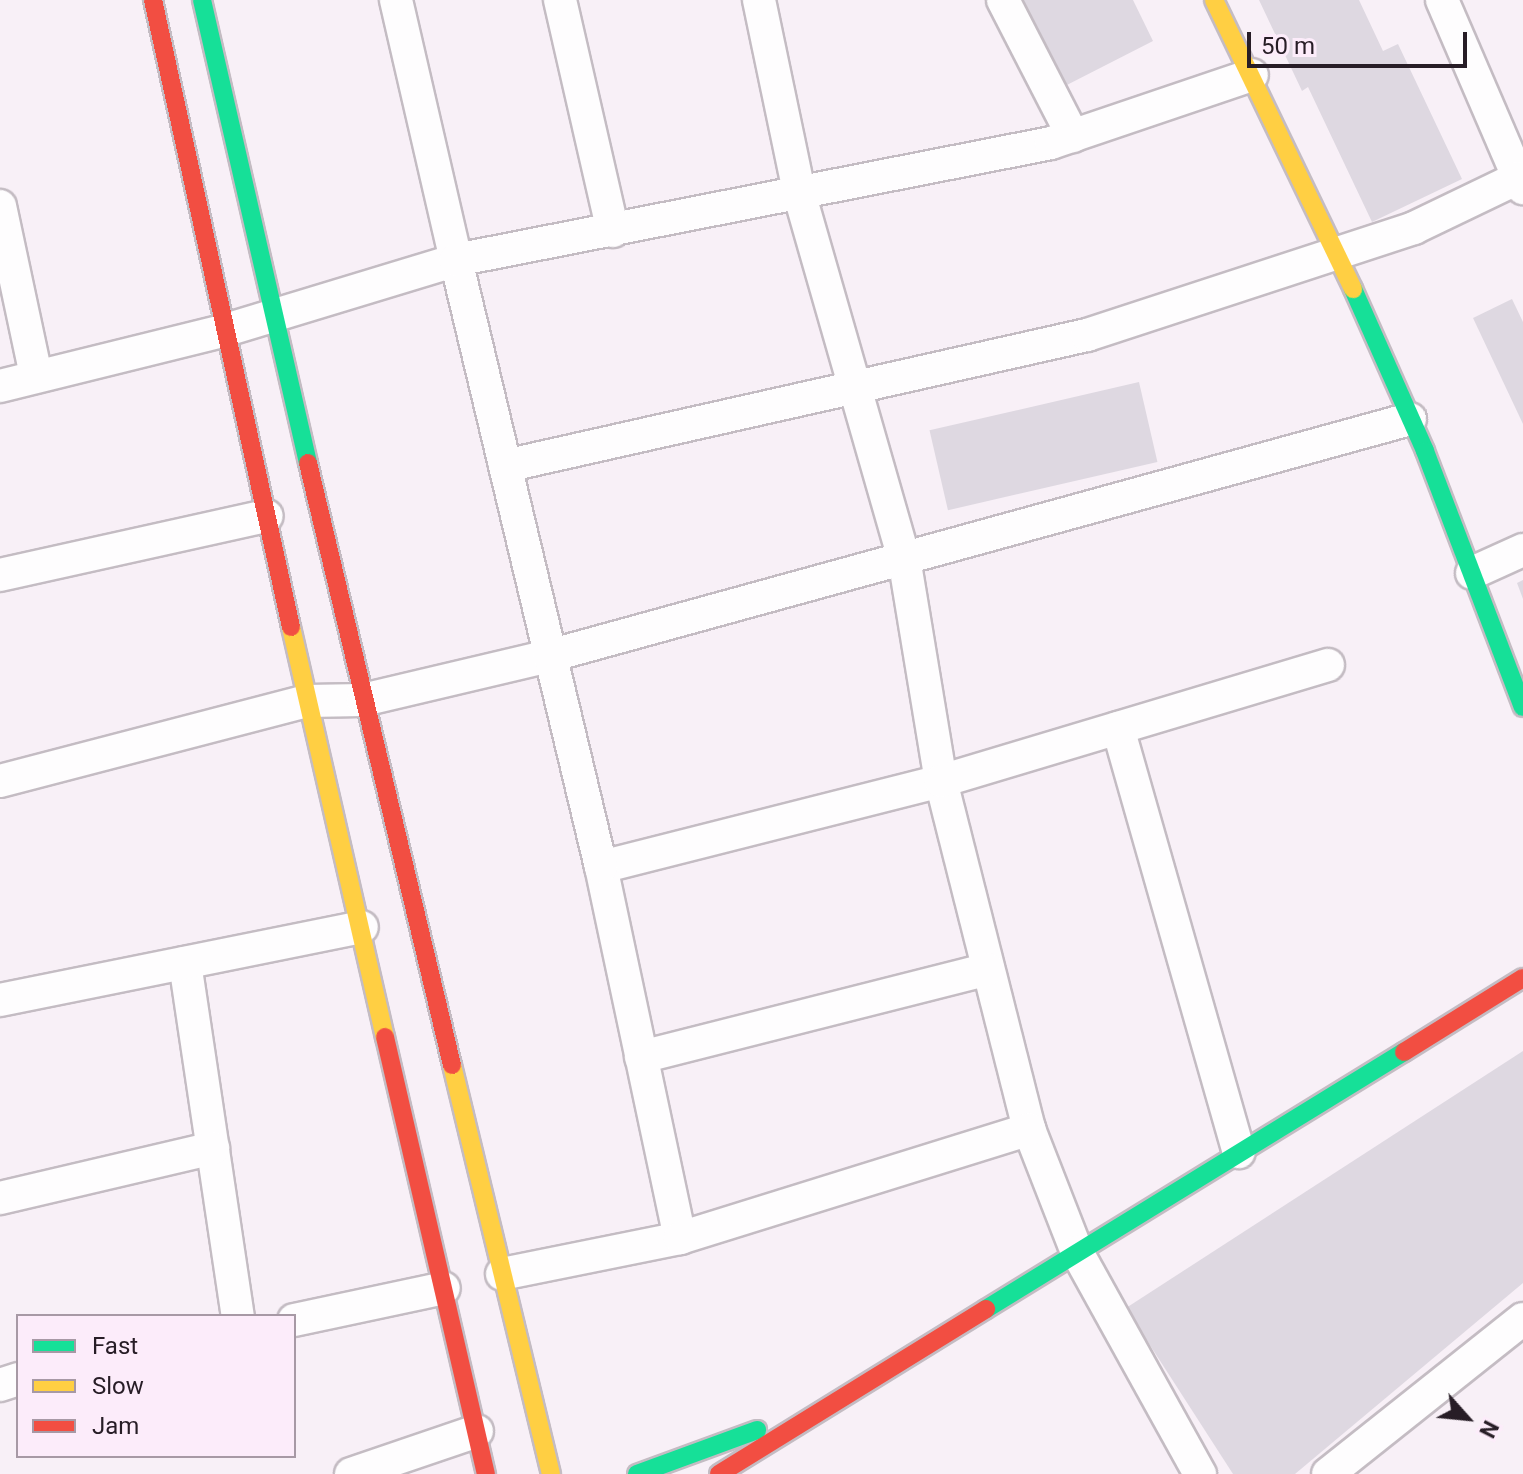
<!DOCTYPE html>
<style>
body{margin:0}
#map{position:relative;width:1523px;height:1474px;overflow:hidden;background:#f8f0f7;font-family:Roboto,sans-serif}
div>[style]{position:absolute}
.building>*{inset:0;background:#ded8e1;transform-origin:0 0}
.roads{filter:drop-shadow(2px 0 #c4bcc3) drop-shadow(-2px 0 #c4bcc3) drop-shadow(0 2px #c4bcc3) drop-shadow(0 -2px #c4bcc3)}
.street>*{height:32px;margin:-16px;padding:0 16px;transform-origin:16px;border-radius:16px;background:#fefdfe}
.fast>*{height:18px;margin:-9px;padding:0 9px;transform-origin:9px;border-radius:9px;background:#16e098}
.slow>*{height:18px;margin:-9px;padding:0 9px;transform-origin:9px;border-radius:9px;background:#ffcf43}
.jam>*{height:18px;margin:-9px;padding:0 9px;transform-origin:9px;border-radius:9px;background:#f24e42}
span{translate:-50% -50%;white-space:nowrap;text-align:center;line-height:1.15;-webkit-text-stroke:7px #fcecfa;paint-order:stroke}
.legend{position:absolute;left:16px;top:1314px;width:280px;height:144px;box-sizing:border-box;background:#fcecfa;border:2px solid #a799a5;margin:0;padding:10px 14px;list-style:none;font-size:24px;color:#271d26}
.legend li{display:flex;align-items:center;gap:16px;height:40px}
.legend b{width:40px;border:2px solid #a799a5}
.north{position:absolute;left:1427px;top:1378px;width:80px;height:80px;-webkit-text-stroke:6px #fcecfa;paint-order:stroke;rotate:117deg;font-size:22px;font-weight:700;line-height:32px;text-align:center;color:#271d26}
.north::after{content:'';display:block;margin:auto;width:28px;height:36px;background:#271d26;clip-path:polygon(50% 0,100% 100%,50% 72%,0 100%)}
.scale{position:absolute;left:1247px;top:32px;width:220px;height:36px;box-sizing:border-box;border:4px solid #271d26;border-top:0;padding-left:10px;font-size:24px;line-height:28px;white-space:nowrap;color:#271d26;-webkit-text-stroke:6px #fcecfa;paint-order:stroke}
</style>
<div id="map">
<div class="building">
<div style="clip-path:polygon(1014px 0,1133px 0,1153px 41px,1059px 89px)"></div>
<div style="clip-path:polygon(1259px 0,1359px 0,1383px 51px,1398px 44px,1462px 179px,1372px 222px,1308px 87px,1302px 91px)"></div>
<div style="clip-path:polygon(1512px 299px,1523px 322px,1523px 424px,1473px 318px)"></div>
<div style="left:1139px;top:382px;width:82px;height:215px;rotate:77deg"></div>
<div style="clip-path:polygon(1523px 580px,1523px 599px,1517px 583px)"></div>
<div style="clip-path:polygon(1523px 1051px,1523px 1283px,1295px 1474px,1233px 1474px,1126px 1308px)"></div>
</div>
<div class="roads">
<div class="street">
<div style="left:560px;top:0;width:237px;rotate:77.1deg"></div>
<div style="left:759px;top:0;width:200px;rotate:78.2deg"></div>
<div style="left:800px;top:196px;width:377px;rotate:74deg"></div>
<div style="left:904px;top:558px;width:226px;rotate:80.6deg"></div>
<div style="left:941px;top:781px;width:359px;rotate:75.8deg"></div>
<div style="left:1029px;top:1129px;width:132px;rotate:68.7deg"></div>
<div style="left:1077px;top:1252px;width:254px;rotate:61deg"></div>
<div style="left:1003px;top:0;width:153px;rotate:62.8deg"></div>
<div style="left:1442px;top:0;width:205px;rotate:66.7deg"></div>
<div style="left:0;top:206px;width:173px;rotate:78deg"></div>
<div style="left:0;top:386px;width:233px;rotate:-13.9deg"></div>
<div style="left:226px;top:330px;width:240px;rotate:-16.9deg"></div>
<div style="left:456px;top:260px;width:267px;rotate:-103deg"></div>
<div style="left:505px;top:466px;width:597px;rotate:-12.69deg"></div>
<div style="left:1087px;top:335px;width:344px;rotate:-18.1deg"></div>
<div style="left:1414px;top:228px;width:115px;rotate:-25.7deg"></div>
<div style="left:1472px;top:573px;width:56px;rotate:-24.3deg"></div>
<div style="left:0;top:575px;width:273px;rotate:-12.5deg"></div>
<div style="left:1118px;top:728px;width:441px;rotate:74.1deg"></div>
<div style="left:0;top:781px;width:317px;rotate:-14.6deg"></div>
<div style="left:307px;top:701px;width:56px;rotate:-1deg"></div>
<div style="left:363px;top:700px;width:191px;rotate:-13.3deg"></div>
<div style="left:549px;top:656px;width:893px;rotate:-15.39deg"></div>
<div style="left:601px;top:867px;width:351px;rotate:-14.2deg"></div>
<div style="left:941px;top:781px;width:404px;rotate:-16.7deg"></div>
<div style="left:185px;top:963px;width:357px;rotate:81.5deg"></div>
<div style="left:0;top:1000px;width:369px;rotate:-11.4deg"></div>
<div style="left:641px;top:1057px;width:358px;rotate:-14.2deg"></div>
<div style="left:0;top:1198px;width:219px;rotate:-13.2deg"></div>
<div style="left:680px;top:1238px;width:379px;rotate:-102deg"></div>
<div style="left:601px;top:867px;width:624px;rotate:-103.44deg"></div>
<div style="left:456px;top:260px;width:606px;rotate:-11.12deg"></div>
<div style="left:1051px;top:143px;width:212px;rotate:-18.7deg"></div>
<div style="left:502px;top:1274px;width:182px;rotate:-11.4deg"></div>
<div style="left:680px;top:1238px;width:366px;rotate:-17.3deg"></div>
<div style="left:294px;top:1320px;width:153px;rotate:-12deg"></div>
<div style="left:0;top:1385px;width:19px;rotate:-18deg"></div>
<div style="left:351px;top:1474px;width:133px;rotate:-18.8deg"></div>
<div style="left:1328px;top:1474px;width:249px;rotate:-38.5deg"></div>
</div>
<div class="fast">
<div style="left:202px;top:0;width:475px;rotate:77.1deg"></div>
<div style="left:1353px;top:289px;width:177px;rotate:66deg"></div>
<div style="left:1425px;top:451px;width:274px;rotate:69.1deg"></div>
<div style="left:986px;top:1309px;width:491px;rotate:-31.6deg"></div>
<div style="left:637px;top:1474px;width:128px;rotate:-20.1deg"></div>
</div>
<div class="slow">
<div style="left:1214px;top:0;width:321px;rotate:64.3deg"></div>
<div style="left:291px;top:627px;width:421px;rotate:77.1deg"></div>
<div style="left:452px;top:1065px;width:421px;rotate:76.4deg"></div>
</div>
<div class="jam">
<div style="left:153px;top:0;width:642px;rotate:77.59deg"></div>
<div style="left:308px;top:463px;width:619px;rotate:76.55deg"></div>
<div style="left:385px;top:1037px;width:449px;rotate:77deg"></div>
<div style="left:1404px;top:1052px;width:140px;rotate:-31.9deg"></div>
<div style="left:719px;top:1474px;width:314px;rotate:-31.7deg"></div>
</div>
</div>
<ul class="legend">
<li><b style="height:10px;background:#16e098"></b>Fast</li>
<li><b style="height:10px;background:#ffcf43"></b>Slow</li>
<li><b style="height:10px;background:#f24e42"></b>Jam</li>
</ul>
<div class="north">N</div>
<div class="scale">50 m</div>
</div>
